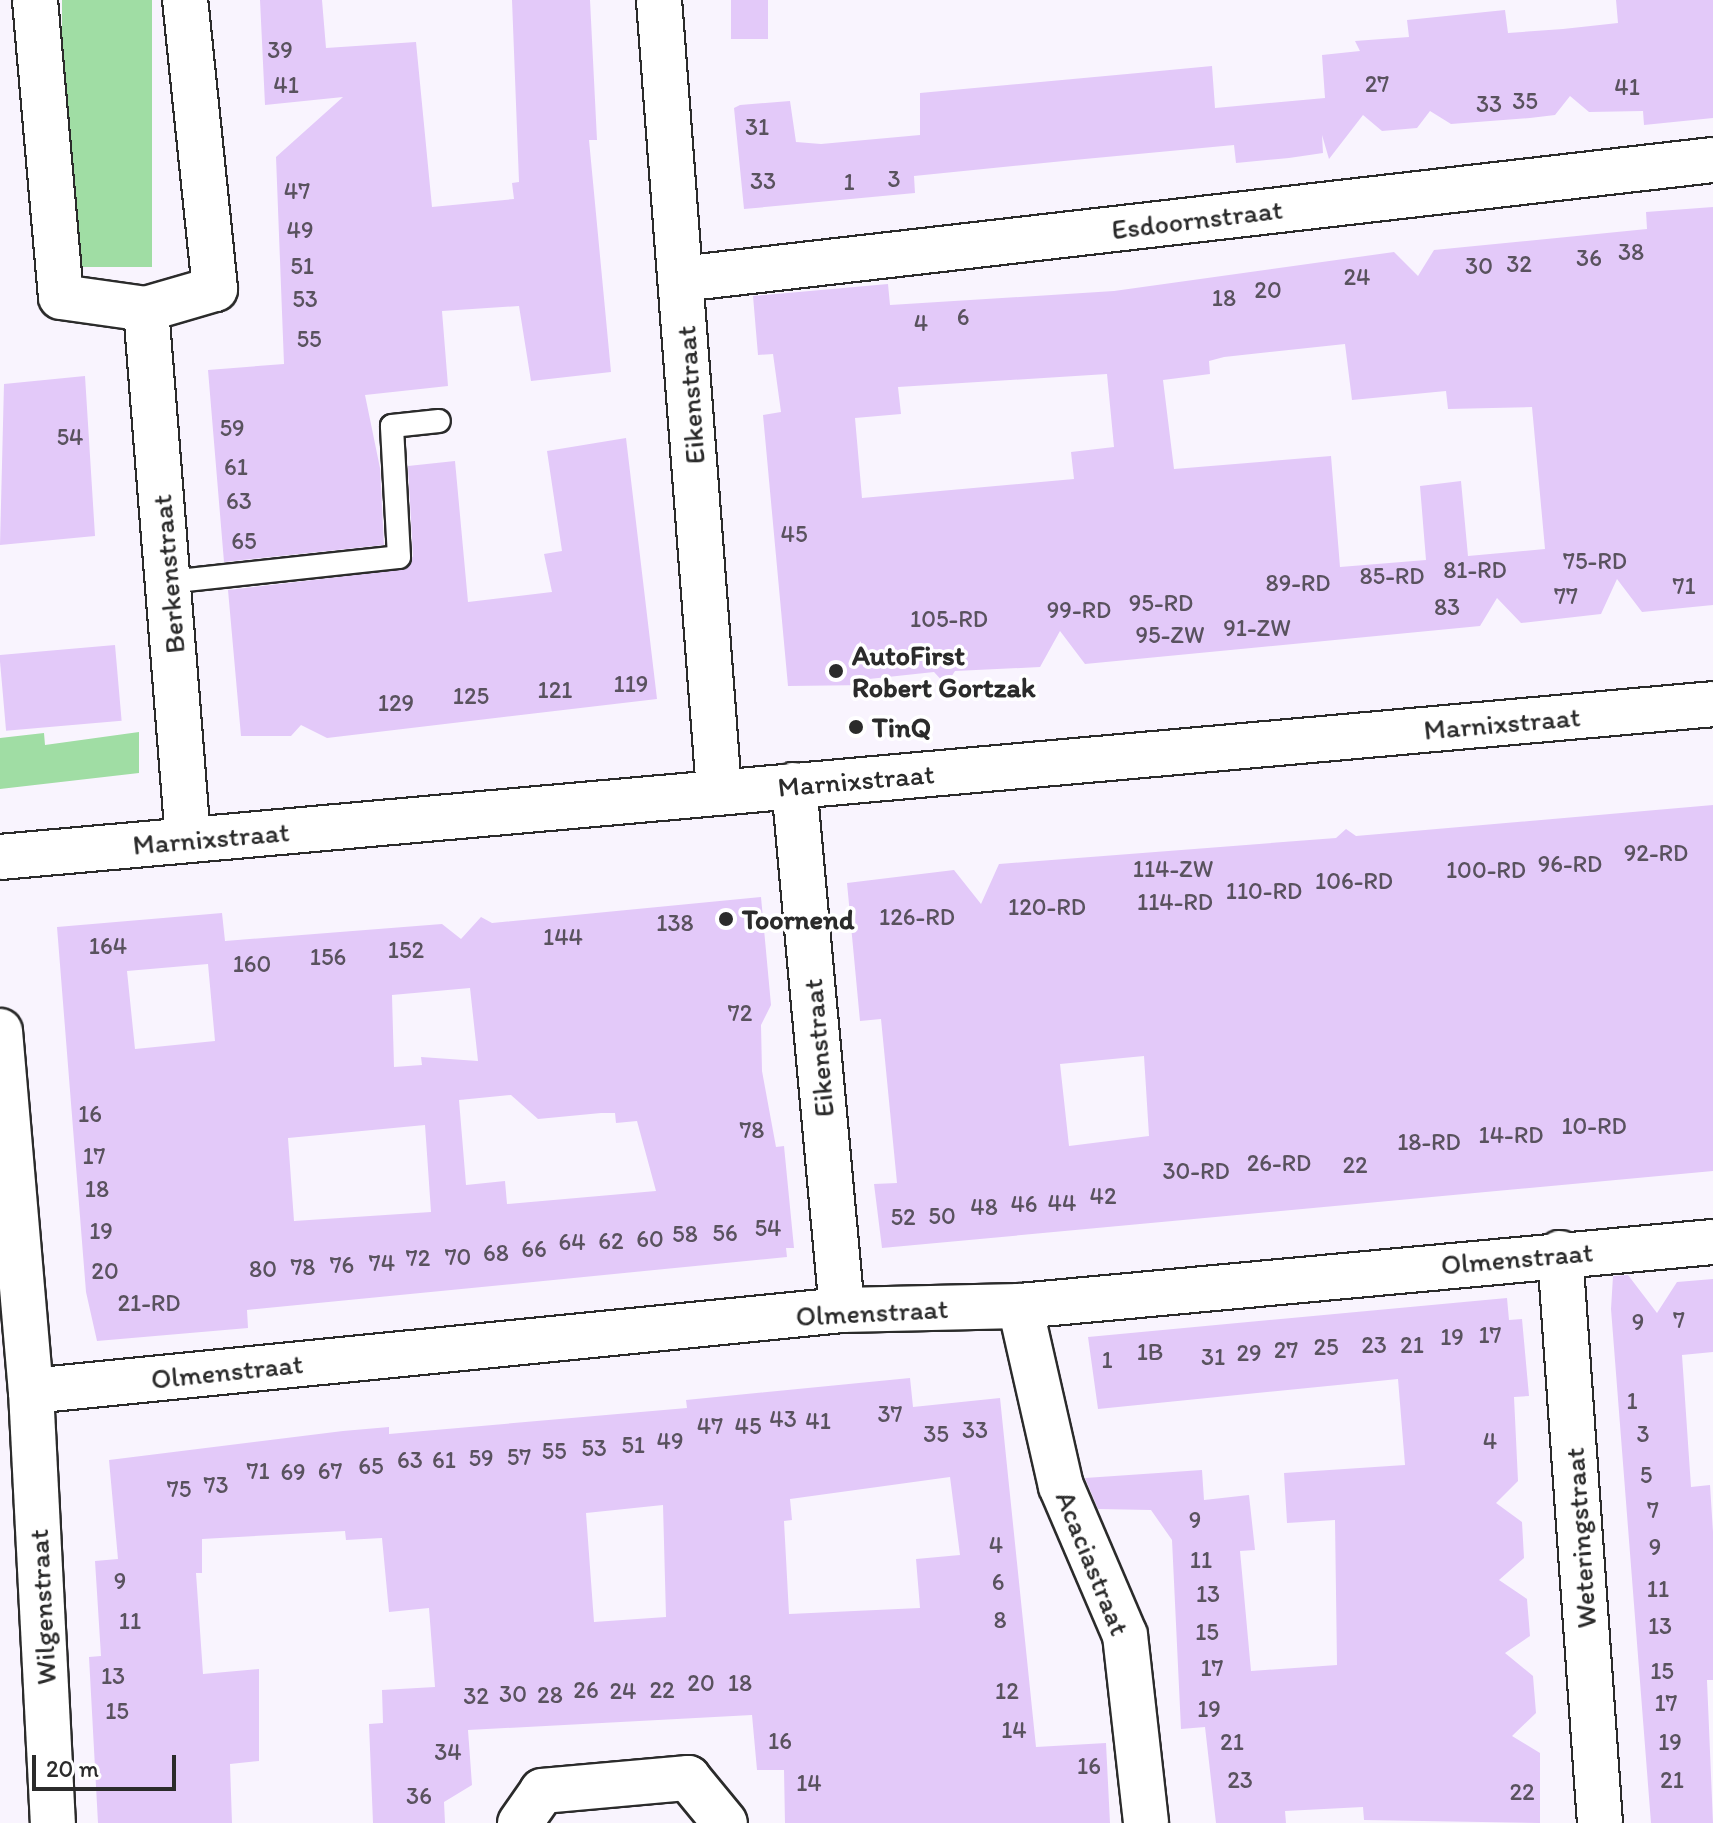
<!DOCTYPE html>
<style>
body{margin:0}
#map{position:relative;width:1713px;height:1823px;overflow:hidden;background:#f9f4fe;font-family:Itim,sans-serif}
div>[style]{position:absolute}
.green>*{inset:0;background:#a0dda4;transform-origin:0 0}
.building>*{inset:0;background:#e3c9f9;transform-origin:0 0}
.roads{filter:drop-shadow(2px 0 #2b2b2b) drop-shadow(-2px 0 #2b2b2b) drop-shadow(0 2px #2b2b2b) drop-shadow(0 -2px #2b2b2b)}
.service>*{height:22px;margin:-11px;padding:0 11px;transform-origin:11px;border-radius:11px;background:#fff}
.minor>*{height:44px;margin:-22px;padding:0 22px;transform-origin:22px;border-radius:22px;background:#fff}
.tertiary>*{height:44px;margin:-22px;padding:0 22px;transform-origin:22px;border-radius:22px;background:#fff}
.dots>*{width:22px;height:22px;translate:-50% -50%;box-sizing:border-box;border:4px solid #fff;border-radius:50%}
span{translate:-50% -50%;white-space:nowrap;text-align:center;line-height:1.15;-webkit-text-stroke:7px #fff;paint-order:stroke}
.number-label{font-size:24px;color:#59525e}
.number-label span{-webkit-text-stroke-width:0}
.street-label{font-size:28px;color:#2b2b2b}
.poi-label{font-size:28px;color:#2b2b2b;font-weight:700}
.left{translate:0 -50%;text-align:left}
.scale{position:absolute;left:32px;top:1755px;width:144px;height:36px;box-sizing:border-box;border:4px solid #2b2b2b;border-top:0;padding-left:10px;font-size:24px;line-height:28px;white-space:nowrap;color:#2b2b2b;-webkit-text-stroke:6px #fff;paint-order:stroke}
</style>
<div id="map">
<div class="green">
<div style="left:62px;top:0;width:90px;height:267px"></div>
<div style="clip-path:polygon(139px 732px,139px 773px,0 789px,0 738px,44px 733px,45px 745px)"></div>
</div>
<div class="building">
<div style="clip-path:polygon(260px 0,322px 0,326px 48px,416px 42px,432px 207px,514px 199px,512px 183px,519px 182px,512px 0,590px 0,597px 140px,589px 140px,611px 372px,531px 381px,519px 306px,442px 311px,448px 386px,365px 395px,380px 468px,384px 545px,224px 562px,208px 370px,284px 364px,276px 157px,343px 97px,265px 105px)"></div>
<div style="left:731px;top:0;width:37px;height:39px"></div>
<div style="clip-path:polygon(1616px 0,1713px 0,1713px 118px,1644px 125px,1643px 111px,1589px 112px,1570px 96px,1555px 115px,1530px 118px,1451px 124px,1430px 111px,1417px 128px,1382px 131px,1363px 115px,1329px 159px,1322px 135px,1323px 153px,1289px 158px,1236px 163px,1234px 145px,1074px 160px,914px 176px,915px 193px,744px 209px,734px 108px,740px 105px,790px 101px,796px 142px,821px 144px,920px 135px,920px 93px,1138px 73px,1212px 66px,1215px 108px,1325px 98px,1322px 55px,1360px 51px,1355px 41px,1409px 37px,1407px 20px,1505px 10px,1508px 33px,1563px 29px,1618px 23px)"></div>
<div style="clip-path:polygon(evenodd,1713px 207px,1713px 605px,1642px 612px,1617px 579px,1601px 614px,1521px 623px,1497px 598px,1480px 626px,1085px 664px,1060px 631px,1040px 667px,955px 671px,946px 685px,934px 672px,869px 679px,869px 685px,788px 686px,763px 415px,781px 412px,773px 354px,758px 355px,753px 296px,888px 284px,890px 305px,1114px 291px,1394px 252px,1418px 276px,1434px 250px,1647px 229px,1646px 212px,1713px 207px,1345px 344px,1352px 400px,1446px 391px,1448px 409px,1532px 407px,1545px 549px,1468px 556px,1461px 481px,1420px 486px,1426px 560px,1340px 567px,1331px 456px,1174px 469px,1163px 380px,1210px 374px,1209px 361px,1224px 357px,1345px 344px,1713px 207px,1107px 374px,1114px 447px,1071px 452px,1074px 479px,862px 498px,855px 418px,901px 414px,898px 387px,1107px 374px)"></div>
<div style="clip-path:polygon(85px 376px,95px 536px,0 545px,4px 384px)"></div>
<div style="clip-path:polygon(626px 438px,657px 699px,327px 738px,301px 725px,291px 736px,241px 736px,228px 590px,406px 569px,413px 556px,408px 466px,455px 461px,468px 602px,552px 592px,544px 554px,562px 551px,547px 451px)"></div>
<div style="left:115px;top:645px;width:76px;height:116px;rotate:85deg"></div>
<div style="clip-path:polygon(evenodd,1713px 805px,1713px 1171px,882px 1248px,874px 1184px,897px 1183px,881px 1019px,860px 1021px,847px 883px,954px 870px,981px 904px,999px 864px,1336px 838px,1346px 829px,1356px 836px,1713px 805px,1144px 1056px,1149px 1136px,1069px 1146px,1060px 1064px,1144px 1056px)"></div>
<div style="clip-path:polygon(evenodd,761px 897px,771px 1005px,761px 1025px,762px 1071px,776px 1147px,784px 1146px,794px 1248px,786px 1248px,787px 1257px,247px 1310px,248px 1328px,97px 1341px,86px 1292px,57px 927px,222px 913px,225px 941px,442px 924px,461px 939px,481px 917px,492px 923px,761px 897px,208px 964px,215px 1041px,135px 1049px,127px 971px,208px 964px,761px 897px,470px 988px,478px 1061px,421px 1057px,422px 1065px,394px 1067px,392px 995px,470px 988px,761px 897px,511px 1095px,538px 1119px,601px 1113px,615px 1113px,616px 1123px,637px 1121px,656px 1191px,507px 1204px,505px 1181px,466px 1185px,459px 1100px,511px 1095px,761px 897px,425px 1125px,431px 1212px,294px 1221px,288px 1138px,425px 1125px)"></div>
<div style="clip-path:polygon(1628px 1275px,1657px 1313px,1677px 1282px,1713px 1279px,1713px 1352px,1682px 1355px,1691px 1487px,1710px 1485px,1713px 1532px,1713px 1680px,1707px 1680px,1713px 1823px,1651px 1823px,1611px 1309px,1613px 1276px)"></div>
<div style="clip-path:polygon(1507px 1298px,1509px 1320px,1522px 1319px,1529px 1396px,1514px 1397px,1518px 1481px,1496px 1503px,1522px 1522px,1524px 1558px,1499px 1580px,1527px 1599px,1530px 1636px,1505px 1653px,1533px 1676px,1536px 1713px,1512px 1736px,1540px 1753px,1540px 1823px,1364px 1820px,1363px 1807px,1285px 1811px,1286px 1823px,1216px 1823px,1205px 1727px,1181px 1729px,1172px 1540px,1151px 1510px,1098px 1509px,1085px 1478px,1202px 1470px,1204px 1500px,1249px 1495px,1255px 1550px,1240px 1551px,1251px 1671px,1337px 1665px,1335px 1520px,1287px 1523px,1284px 1473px,1405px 1465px,1398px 1379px,1098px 1409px,1088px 1337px)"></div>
<div style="clip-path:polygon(evenodd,910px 1378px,913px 1407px,1000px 1398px,1036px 1747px,1106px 1743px,1110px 1823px,785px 1823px,784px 1770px,757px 1770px,752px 1715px,468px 1730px,472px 1785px,444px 1802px,445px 1823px,373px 1823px,369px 1724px,383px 1723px,382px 1690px,435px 1687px,429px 1608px,389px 1612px,382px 1538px,346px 1540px,345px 1531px,202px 1539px,202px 1573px,196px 1573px,203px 1674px,259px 1669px,259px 1761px,230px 1764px,232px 1823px,98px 1823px,89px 1657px,101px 1656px,95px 1561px,118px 1559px,109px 1460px,343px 1431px,389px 1427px,389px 1434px,687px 1408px,686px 1400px,910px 1378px,950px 1477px,960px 1555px,916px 1559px,920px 1608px,789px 1614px,784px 1521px,792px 1520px,790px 1499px,950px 1477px,910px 1378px,663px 1505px,666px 1617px,594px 1622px,586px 1513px,663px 1505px)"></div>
</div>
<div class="roads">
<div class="service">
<div style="left:169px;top:582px;width:231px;rotate:-6.2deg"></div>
<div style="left:399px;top:557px;width:131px;rotate:-93.1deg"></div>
<div style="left:392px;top:426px;width:47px;rotate:-6.1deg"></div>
</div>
<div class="minor">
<div style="left:35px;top:0;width:298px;rotate:85deg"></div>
<div style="left:61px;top:297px;width:86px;rotate:8deg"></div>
<div style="left:146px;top:309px;width:72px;rotate:-16.2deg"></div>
<div style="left:215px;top:289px;width:291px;rotate:-95.9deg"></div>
<div style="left:659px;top:0;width:793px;rotate:85.66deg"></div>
<div style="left:681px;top:279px;width:1039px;rotate:-6.58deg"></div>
<div style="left:146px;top:309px;width:532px;rotate:85.47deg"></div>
<div style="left:794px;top:785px;width:527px;rotate:84.78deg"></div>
<div style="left:0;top:1031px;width:361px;rotate:85.1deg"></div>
<div style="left:31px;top:1391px;width:433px;rotate:87.1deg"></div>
<div style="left:1560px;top:1253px;width:571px;rotate:85.99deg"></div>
<div style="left:1020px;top:1306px;width:185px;rotate:77.2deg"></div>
<div style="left:1061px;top:1486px;width:162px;rotate:66.8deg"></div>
<div style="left:1125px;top:1635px;width:189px;rotate:83.6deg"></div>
<div style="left:31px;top:1391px;width:815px;rotate:-5.7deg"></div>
<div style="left:842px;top:1310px;width:178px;rotate:-1.3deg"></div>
<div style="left:1020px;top:1306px;width:696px;rotate:-5.28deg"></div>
<div style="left:520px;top:1823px;width:39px;rotate:-55deg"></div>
<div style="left:542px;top:1791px;width:147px;rotate:-5.1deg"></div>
<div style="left:688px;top:1778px;width:58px;rotate:50.6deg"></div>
</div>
<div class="tertiary">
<div style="left:0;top:857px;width:1720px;rotate:-5.1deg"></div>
</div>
</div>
<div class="dots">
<div style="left:836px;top:671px;background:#2b2b2b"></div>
<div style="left:856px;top:727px;background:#2b2b2b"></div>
<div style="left:726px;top:919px;background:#2b2b2b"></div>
</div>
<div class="number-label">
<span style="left:280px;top:50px">39</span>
<span style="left:1377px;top:84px">27</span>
<span style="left:286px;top:85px">41</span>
<span style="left:1627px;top:87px">41</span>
<span style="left:1525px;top:101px">35</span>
<span style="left:1489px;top:104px">33</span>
<span style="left:757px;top:127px">31</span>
<span style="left:894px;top:179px">3</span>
<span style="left:763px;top:181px">33</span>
<span style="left:849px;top:182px">1</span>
<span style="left:297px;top:191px">47</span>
<span style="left:300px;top:230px">49</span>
<span style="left:1631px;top:252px">38</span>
<span style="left:1589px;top:258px">36</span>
<span style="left:1519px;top:264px">32</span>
<span style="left:302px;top:266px">51</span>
<span style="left:1479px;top:266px">30</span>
<span style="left:1357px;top:277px">24</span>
<span style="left:1268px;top:290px">20</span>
<span style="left:1224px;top:298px">18</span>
<span style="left:305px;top:299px">53</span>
<span style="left:963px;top:317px">6</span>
<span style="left:921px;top:323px">4</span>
<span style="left:309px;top:339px">55</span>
<span style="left:232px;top:428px">59</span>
<span style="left:70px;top:437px">54</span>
<span style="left:236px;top:467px">61</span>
<span style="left:239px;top:501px">63</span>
<span style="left:794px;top:534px">45</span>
<span style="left:244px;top:541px">65</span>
<span style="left:1595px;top:561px">75-RD</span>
<span style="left:1475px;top:570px">81-RD</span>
<span style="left:1392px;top:576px">85-RD</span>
<span style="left:1298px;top:583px">89-RD</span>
<span style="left:1684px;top:586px">71</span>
<span style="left:1566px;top:596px">77</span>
<span style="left:1161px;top:603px">95-RD</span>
<span style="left:1447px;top:607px">83</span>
<span style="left:1079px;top:610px">99-RD</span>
<span style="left:949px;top:619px">105-RD</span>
<span style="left:1257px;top:628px">91-ZW</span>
<span style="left:1170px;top:635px">95-ZW</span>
<span style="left:631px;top:684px">119</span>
<span style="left:555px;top:690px">121</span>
<span style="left:471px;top:696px">125</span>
<span style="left:396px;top:703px">129</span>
<span style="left:1656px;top:853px">92-RD</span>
<span style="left:1570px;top:864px">96-RD</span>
<span style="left:1173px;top:869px">114-ZW</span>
<span style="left:1486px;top:870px">100-RD</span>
<span style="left:1354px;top:881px">106-RD</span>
<span style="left:1264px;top:891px">110-RD</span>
<span style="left:1175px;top:902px">114-RD</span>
<span style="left:1047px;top:907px">120-RD</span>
<span style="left:917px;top:917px">126-RD</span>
<span style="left:675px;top:923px">138</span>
<span style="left:563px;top:937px">144</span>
<span style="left:108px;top:946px">164</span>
<span style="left:406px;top:950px">152</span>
<span style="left:328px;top:957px">156</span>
<span style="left:252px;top:964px">160</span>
<span style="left:740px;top:1013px">72</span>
<span style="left:90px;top:1114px">16</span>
<span style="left:1594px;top:1126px">10-RD</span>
<span style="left:752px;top:1130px">78</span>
<span style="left:1511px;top:1135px">14-RD</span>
<span style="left:1429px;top:1142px">18-RD</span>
<span style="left:94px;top:1156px">17</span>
<span style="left:1279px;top:1163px">26-RD</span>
<span style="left:1355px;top:1165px">22</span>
<span style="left:1196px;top:1171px">30-RD</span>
<span style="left:97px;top:1189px">18</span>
<span style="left:1103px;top:1196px">42</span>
<span style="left:1062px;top:1203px">44</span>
<span style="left:1024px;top:1204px">46</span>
<span style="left:984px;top:1207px">48</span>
<span style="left:942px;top:1216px">50</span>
<span style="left:903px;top:1217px">52</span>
<span style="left:768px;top:1228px">54</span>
<span style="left:101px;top:1231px">19</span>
<span style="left:725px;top:1233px">56</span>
<span style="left:685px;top:1234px">58</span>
<span style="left:650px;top:1239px">60</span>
<span style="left:611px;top:1241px">62</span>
<span style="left:572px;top:1242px">64</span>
<span style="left:534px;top:1249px">66</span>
<span style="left:496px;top:1253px">68</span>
<span style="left:458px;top:1257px">70</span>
<span style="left:418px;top:1258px">72</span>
<span style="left:382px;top:1263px">74</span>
<span style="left:342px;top:1265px">76</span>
<span style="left:303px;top:1267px">78</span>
<span style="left:263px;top:1269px">80</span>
<span style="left:105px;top:1271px">20</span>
<span style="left:149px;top:1303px">21-RD</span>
<span style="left:1679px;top:1320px">7</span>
<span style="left:1638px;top:1322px">9</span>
<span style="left:1490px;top:1335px">17</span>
<span style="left:1452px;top:1337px">19</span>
<span style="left:1374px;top:1345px">23</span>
<span style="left:1412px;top:1345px">21</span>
<span style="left:1326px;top:1347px">25</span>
<span style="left:1286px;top:1350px">27</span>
<span style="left:1150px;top:1352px">1B</span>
<span style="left:1249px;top:1353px">29</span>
<span style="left:1213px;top:1357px">31</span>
<span style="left:1107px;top:1360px">1</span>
<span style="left:1632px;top:1401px">1</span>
<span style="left:890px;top:1414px">37</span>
<span style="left:783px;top:1419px">43</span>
<span style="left:818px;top:1421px">41</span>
<span style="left:710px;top:1426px">47</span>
<span style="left:748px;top:1426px">45</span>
<span style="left:975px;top:1430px">33</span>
<span style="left:936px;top:1434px">35</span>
<span style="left:1643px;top:1434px">3</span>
<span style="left:670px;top:1441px">49</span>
<span style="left:1490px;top:1441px">4</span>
<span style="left:633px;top:1445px">51</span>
<span style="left:594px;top:1448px">53</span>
<span style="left:554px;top:1451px">55</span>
<span style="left:519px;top:1457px">57</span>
<span style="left:481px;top:1458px">59</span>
<span style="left:410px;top:1460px">63</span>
<span style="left:444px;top:1460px">61</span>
<span style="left:371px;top:1466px">65</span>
<span style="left:258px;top:1471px">71</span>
<span style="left:330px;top:1471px">67</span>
<span style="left:293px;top:1472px">69</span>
<span style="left:1646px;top:1475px">5</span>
<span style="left:216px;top:1485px">73</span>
<span style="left:179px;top:1489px">75</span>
<span style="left:1653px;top:1510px">7</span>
<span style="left:1195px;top:1520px">9</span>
<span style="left:996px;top:1545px">4</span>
<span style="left:1655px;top:1547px">9</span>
<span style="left:1201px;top:1560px">11</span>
<span style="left:120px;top:1581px">9</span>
<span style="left:998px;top:1582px">6</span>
<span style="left:1658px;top:1589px">11</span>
<span style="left:1208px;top:1594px">13</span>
<span style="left:1000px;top:1620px">8</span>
<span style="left:130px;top:1621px">11</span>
<span style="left:1660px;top:1626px">13</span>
<span style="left:1207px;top:1632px">15</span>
<span style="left:1212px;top:1668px">17</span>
<span style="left:1662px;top:1671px">15</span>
<span style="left:113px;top:1676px">13</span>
<span style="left:701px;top:1683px">20</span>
<span style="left:740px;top:1683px">18</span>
<span style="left:586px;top:1690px">26</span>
<span style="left:662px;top:1690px">22</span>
<span style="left:623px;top:1691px">24</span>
<span style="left:1007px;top:1691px">12</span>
<span style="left:513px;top:1694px">30</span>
<span style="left:550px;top:1695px">28</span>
<span style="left:476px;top:1696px">32</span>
<span style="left:1666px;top:1703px">17</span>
<span style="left:1209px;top:1709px">19</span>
<span style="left:117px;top:1711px">15</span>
<span style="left:1014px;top:1730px">14</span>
<span style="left:780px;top:1741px">16</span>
<span style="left:1232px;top:1742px">21</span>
<span style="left:1670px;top:1742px">19</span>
<span style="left:448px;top:1752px">34</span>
<span style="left:1089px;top:1766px">16</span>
<span style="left:1240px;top:1780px">23</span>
<span style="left:1672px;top:1780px">21</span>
<span style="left:809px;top:1783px">14</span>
<span style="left:1522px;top:1792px">22</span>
<span style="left:419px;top:1796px">36</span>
</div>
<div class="street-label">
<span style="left:1197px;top:219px;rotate:-7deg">Esdoornstraat</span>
<span style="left:690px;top:395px;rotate:-94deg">Eikenstraat</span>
<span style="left:168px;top:574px;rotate:-95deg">Berkenstraat</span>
<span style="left:1502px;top:723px;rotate:-5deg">Marnixstraat</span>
<span style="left:856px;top:780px;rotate:-5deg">Marnixstraat</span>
<span style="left:211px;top:838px;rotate:-5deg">Marnixstraat</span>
<span style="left:818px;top:1048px;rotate:-95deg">Eikenstraat</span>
<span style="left:1517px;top:1258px;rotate:-5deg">Olmenstraat</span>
<span style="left:872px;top:1312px;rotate:-3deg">Olmenstraat</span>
<span style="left:227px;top:1371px;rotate:-6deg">Olmenstraat</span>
<span style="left:1580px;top:1538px;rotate:-94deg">Weteringstraat</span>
<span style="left:1093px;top:1563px;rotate:68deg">Acaciastraat</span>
<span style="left:42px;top:1607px;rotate:-93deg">Wilgenstraat</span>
</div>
<div class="poi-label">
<span class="left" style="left:852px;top:671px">AutoFirst<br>Robert Gortzak</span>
<span class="left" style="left:872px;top:727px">TinQ</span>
<span class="left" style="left:742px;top:919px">Toornend</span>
</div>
<div class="scale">20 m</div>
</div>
